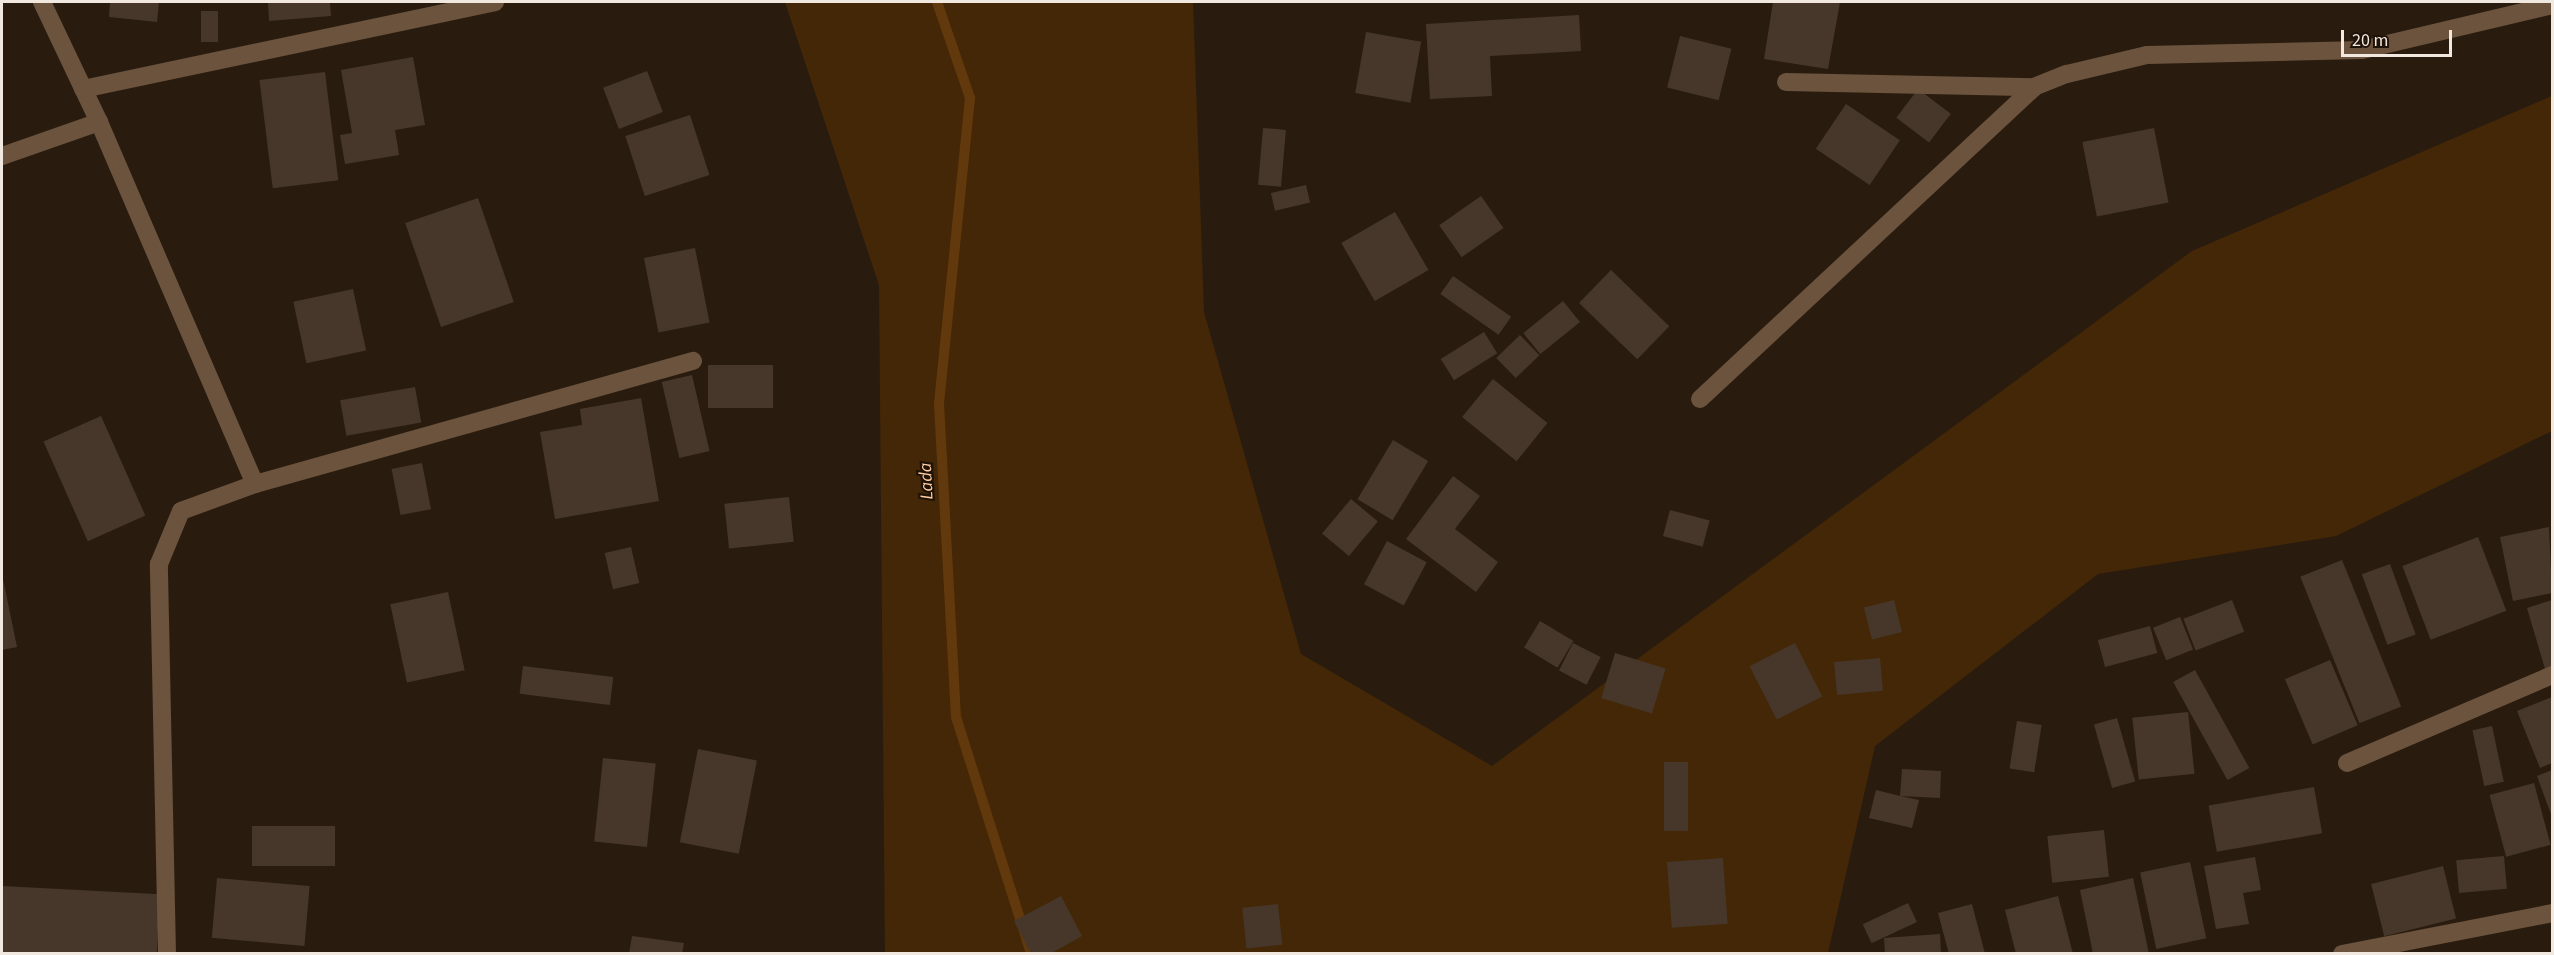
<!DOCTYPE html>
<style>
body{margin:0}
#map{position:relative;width:2554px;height:955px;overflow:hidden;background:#291c0f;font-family:"Source Sans 3",sans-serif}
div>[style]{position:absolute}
.green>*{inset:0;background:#442707}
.stream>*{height:10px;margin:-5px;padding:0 5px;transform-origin:5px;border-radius:5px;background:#62390c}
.building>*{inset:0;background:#46372a;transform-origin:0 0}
.minor>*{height:18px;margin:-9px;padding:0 9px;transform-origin:9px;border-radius:9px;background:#6b533e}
span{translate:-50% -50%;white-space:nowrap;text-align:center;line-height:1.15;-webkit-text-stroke:4.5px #1f1207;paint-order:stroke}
.water-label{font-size:18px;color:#ffcea3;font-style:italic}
.frame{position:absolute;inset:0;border:3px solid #f1e8e0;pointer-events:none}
.scale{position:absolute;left:2341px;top:30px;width:111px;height:27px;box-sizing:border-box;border:3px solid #f1e8e0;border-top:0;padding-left:8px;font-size:18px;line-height:21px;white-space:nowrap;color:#f1e8e0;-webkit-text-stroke:4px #1f1207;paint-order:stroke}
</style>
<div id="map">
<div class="green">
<div style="clip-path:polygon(785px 2px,1193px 2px,1204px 312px,1301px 654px,1492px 766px,2192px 251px,2552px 96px,2552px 431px,2336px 536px,2098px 574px,1875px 746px,1828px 953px,885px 953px,879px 285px)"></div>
</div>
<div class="stream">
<div style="left:937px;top:2px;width:102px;rotate:71deg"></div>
<div style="left:970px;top:98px;width:308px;rotate:95.8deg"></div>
<div style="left:939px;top:404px;width:313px;rotate:86.9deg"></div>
<div style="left:956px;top:717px;width:249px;rotate:72.4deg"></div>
</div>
<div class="building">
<div style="clip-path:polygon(110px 2px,159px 2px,157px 22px,109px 17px)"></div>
<div style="clip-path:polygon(268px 2px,330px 2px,331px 16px,269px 21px)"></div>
<div style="clip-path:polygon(1773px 2px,1840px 2px,1828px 69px,1764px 59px)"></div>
<div style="left:218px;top:11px;width:31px;height:17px;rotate:90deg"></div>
<div style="clip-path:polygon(1579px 15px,1581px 51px,1490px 56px,1492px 96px,1430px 99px,1426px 24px)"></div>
<div style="left:1366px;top:32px;width:56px;height:62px;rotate:10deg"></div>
<div style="left:1680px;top:36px;width:53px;height:53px;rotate:14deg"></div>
<div style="clip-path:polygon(413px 57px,425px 125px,395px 130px,399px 155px,345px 164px,340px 135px,352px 133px,341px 70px)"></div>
<div style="left:647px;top:71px;width:44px;height:47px;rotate:69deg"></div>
<div style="left:325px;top:72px;width:109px;height:66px;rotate:83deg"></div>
<div style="left:1918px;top:89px;width:41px;height:36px;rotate:37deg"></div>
<div style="left:1846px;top:104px;width:65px;height:54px;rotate:34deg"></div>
<div style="left:690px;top:115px;width:63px;height:68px;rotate:72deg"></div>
<div style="left:1263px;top:128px;width:23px;height:57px;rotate:5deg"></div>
<div style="left:2154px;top:128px;width:76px;height:73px;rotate:79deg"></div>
<div style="left:1306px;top:185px;width:18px;height:36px;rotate:77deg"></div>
<div style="left:1481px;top:196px;width:39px;height:51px;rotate:55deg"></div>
<div style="left:478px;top:198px;width:110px;height:77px;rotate:71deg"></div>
<div style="left:1395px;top:212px;width:67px;height:62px;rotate:60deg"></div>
<div style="left:695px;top:248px;width:76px;height:52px;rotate:79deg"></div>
<div style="left:1611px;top:270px;width:81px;height:46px;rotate:44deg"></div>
<div style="left:1453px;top:276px;width:71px;height:22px;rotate:35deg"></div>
<div style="left:353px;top:289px;width:63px;height:61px;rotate:78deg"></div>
<div style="left:1563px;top:301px;width:27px;height:51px;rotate:51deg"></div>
<div style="left:1484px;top:332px;width:25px;height:51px;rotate:58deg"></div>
<div style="left:1520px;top:335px;width:28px;height:33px;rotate:46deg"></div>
<div style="left:773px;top:365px;width:43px;height:65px;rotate:90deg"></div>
<div style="left:692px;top:375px;width:78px;height:31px;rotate:77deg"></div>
<div style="left:1493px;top:379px;width:70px;height:49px;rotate:39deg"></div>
<div style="left:415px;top:387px;width:36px;height:76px;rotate:80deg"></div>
<div style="clip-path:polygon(641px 398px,659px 501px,555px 519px,540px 432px,582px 425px,580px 409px)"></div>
<div style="left:101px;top:416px;width:109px;height:63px;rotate:66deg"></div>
<div style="left:1393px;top:440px;width:41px;height:69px;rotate:31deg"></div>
<div style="left:422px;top:463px;width:47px;height:31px;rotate:79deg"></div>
<div style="clip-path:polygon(1453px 476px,1480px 496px,1455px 529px,1498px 562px,1476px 592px,1406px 539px)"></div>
<div style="left:789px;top:497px;width:45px;height:65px;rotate:84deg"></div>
<div style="left:1351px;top:499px;width:35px;height:45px;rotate:40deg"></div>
<div style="left:1670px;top:510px;width:41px;height:27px;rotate:15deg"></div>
<div style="clip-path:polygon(2549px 527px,2552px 593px,2513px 601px,2500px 537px)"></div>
<div style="left:2478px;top:537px;width:79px;height:81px;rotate:69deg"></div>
<div style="left:1387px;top:541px;width:45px;height:49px;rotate:28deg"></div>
<div style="left:631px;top:547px;width:37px;height:27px;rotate:77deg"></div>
<div style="left:2342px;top:560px;width:158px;height:45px;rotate:68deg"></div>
<div style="left:2390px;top:564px;width:75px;height:30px;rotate:70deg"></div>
<div style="clip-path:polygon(2px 574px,17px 647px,2px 650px)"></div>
<div style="left:448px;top:592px;width:80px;height:59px;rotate:78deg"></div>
<div style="left:1894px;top:600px;width:33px;height:31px;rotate:76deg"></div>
<div style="left:2232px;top:600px;width:34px;height:52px;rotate:69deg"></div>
<div style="clip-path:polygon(2552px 600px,2552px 666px,2545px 669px,2527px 608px)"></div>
<div style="left:2180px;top:617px;width:35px;height:29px;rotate:68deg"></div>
<div style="left:1540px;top:621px;width:39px;height:31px;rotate:31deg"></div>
<div style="left:2150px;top:626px;width:28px;height:54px;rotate:75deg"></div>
<div style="left:1573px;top:643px;width:31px;height:31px;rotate:27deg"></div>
<div style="left:1795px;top:643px;width:60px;height:51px;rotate:63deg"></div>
<div style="left:1615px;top:653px;width:53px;height:47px;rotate:17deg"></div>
<div style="left:1880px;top:658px;width:33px;height:46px;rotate:85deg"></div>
<div style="left:2330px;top:660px;width:71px;height:49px;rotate:67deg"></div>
<div style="left:523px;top:666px;width:91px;height:28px;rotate:7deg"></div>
<div style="left:2195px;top:670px;width:112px;height:25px;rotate:61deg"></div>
<div style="clip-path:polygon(2552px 697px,2552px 763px,2540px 768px,2517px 711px)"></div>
<div style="left:2188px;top:712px;width:62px;height:56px;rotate:84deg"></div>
<div style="left:2117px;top:718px;width:66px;height:24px;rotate:74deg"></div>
<div style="left:2017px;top:721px;width:25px;height:48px;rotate:9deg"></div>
<div style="left:2492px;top:726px;width:57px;height:20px;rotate:78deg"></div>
<div style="left:698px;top:749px;width:60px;height:95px;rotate:11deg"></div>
<div style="left:603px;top:758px;width:53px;height:84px;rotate:6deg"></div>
<div style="left:1664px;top:762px;width:24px;height:69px"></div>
<div style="clip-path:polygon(1902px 769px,1941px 771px,1940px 798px,1900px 796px,1919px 800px,1912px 828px,1869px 818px,1876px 790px,1900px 796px)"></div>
<div style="clip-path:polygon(2552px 770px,2552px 817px,2537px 776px)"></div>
<div style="left:2534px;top:783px;width:64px;height:46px;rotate:75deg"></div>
<div style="left:2314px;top:787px;width:47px;height:107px;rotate:80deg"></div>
<div style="left:335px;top:826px;width:40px;height:83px;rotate:90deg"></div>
<div style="left:2104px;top:830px;width:47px;height:57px;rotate:84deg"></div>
<div style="left:2504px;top:856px;width:33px;height:48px;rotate:85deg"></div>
<div style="clip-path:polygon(2255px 857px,2261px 890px,2243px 893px,2249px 924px,2216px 929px,2204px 866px)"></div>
<div style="left:1723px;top:858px;width:66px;height:56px;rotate:86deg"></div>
<div style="left:2190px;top:862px;width:78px;height:51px;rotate:78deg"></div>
<div style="left:2443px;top:866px;width:54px;height:74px;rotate:76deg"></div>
<div style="left:217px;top:878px;width:93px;height:60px;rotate:5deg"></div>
<div style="clip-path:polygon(2133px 878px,2149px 954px,2093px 954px,2080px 890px)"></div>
<div style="left:2px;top:886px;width:158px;height:68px;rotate:3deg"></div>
<div style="clip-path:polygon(1061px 896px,1082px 936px,1050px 954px,1031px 954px,1014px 921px)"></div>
<div style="clip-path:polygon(2058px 896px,2073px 954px,2016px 954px,2005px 910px)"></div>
<div style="left:1908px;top:903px;width:21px;height:50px;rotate:65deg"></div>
<div style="left:1278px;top:904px;width:41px;height:36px;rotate:84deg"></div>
<div style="clip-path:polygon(1972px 904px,1985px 954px,1949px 954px,1938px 913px)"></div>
<div style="clip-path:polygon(1940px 934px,1941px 954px,1885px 954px,1884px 938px)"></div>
<div style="clip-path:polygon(632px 936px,684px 943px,682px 954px,629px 954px)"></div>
</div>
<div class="minor">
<div style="left:42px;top:2px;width:133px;rotate:64.6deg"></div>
<div style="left:99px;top:122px;width:394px;rotate:66.7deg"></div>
<div style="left:1786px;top:82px;width:248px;rotate:1.2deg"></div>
<div style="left:83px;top:89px;width:421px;rotate:-11.9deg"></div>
<div style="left:2px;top:156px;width:103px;rotate:-19.3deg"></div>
<div style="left:1700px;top:399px;width:457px;rotate:-43deg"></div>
<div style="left:2034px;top:87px;width:35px;rotate:-22deg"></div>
<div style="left:2067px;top:74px;width:82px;rotate:-13.4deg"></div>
<div style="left:2147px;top:55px;width:215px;rotate:-1.3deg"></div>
<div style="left:2362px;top:50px;width:195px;rotate:-13.3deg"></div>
<div style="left:2347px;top:763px;width:223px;rotate:-23.2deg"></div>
<div style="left:167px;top:954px;width:390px;rotate:-91.2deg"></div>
<div style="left:159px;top:564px;width:57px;rotate:-67.5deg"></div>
<div style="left:181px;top:511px;width:79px;rotate:-20deg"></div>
<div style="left:255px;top:484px;width:455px;rotate:-15.7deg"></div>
<div style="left:2342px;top:954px;width:214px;rotate:-11deg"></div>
</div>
<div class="water-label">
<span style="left:927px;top:481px;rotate:-93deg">Lada</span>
</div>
<div class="frame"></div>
<div class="scale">20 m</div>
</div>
